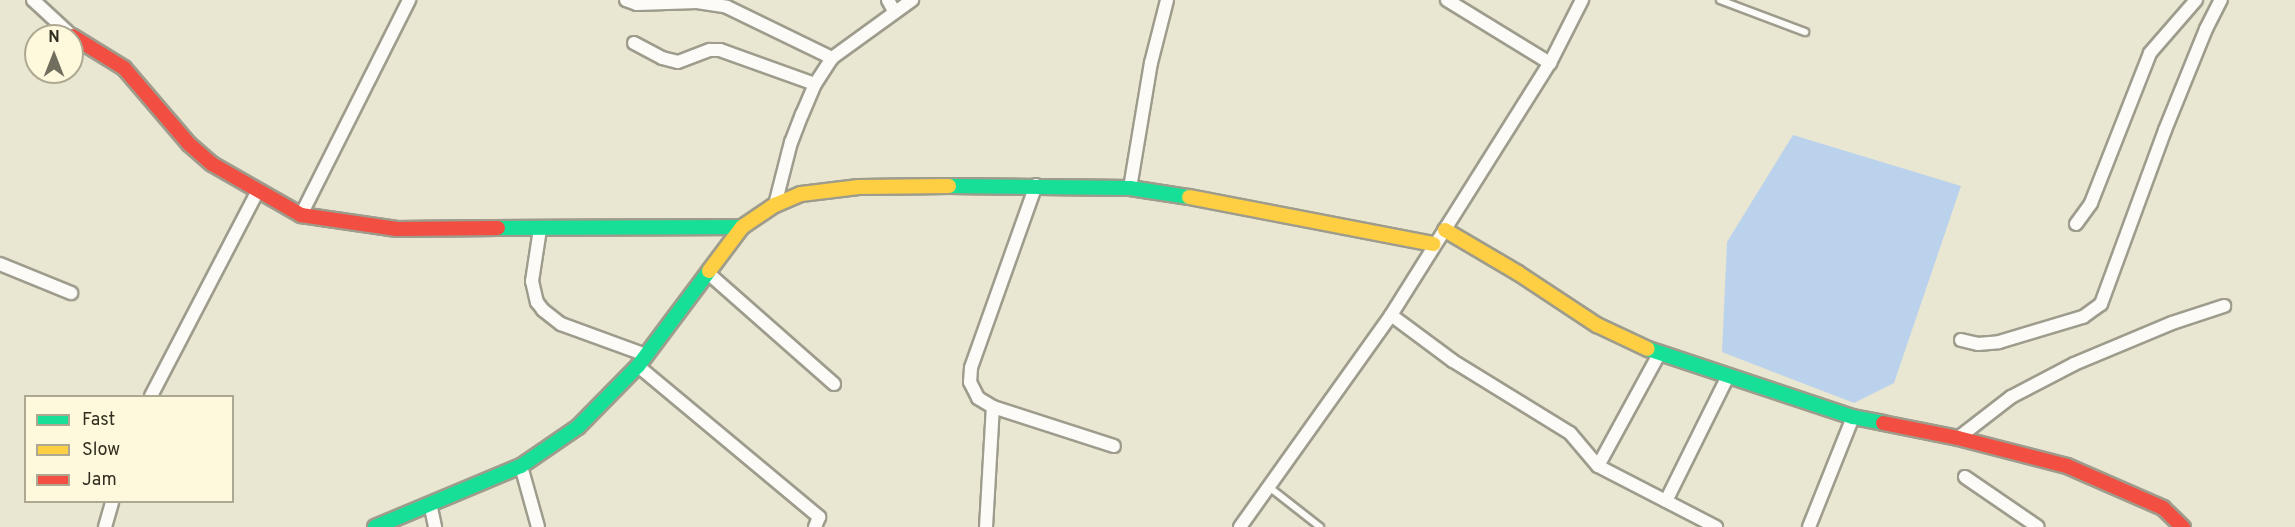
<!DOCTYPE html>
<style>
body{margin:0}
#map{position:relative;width:2295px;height:527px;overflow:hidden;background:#e9e6d2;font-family:Overpass,sans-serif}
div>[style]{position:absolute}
.water>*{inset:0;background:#bbd2ed}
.roads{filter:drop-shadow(2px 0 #9e9c8c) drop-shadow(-2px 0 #9e9c8c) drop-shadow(0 2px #9e9c8c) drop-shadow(0 -2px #9e9c8c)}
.lane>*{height:6px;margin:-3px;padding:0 3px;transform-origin:3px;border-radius:3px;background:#fcfbf8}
.street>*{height:12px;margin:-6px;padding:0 6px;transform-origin:6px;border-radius:6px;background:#fcfbf8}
.fast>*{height:14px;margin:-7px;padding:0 7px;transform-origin:7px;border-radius:7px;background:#16e098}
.slow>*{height:14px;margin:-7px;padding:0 7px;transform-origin:7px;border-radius:7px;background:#ffcf43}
.jam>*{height:14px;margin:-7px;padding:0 7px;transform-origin:7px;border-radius:7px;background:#f24e42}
span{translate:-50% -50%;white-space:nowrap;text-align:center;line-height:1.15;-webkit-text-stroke:4.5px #fef9dc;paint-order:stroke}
.legend{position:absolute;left:24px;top:395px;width:210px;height:108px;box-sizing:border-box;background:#fef9dc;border:2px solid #aca891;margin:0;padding:8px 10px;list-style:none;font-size:18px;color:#302e20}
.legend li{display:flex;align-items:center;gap:12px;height:30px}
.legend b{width:30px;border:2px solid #aca891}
.north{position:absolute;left:24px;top:24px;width:60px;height:60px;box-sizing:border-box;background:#fef9dc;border:2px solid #aca891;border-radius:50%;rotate:0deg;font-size:16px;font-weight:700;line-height:24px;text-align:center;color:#302e20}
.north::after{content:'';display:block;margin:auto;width:21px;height:27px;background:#716e5e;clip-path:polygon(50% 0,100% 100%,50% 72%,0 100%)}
</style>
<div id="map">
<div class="water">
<div style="clip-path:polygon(1793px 135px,1961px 186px,1894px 383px,1854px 403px,1722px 352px,1727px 242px)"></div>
</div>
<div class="roads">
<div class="lane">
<div style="left:1720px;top:0;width:91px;rotate:20.6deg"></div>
<div style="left:1269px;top:487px;width:65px;rotate:38.1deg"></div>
</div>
<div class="street">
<div style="left:33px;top:0;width:53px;rotate:42.7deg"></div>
<div style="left:626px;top:0;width:12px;rotate:20deg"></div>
<div style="left:637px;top:4px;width:60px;rotate:-1.9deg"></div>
<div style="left:697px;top:2px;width:30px;rotate:9deg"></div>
<div style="left:727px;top:7px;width:117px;rotate:25.9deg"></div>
<div style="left:832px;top:58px;width:31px;rotate:123deg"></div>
<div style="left:815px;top:84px;width:33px;rotate:113deg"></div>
<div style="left:802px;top:114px;width:30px;rotate:111deg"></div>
<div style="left:791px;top:142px;width:65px;rotate:104.3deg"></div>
<div style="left:888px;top:0;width:13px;rotate:61deg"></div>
<div style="left:1447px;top:0;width:121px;rotate:31.5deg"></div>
<div style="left:634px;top:43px;width:32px;rotate:28deg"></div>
<div style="left:662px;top:58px;width:16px;rotate:14deg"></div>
<div style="left:678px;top:62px;width:34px;rotate:-21deg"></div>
<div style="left:710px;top:50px;width:10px"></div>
<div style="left:720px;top:50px;width:101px;rotate:19.7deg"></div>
<div style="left:832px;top:58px;width:99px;rotate:-35.9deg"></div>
<div style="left:1036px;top:185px;width:194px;rotate:109.6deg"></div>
<div style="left:971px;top:368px;width:14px;rotate:94deg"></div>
<div style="left:970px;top:382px;width:18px;rotate:63deg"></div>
<div style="left:978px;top:398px;width:17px;rotate:31deg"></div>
<div style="left:993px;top:407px;width:127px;rotate:17.9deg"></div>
<div style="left:1130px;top:188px;width:127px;rotate:-80.5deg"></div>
<div style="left:1151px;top:63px;width:65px;rotate:-75.7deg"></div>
<div style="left:301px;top:215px;width:241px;rotate:-63.3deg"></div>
<div style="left:2076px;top:224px;width:26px;rotate:-54deg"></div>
<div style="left:2091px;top:203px;width:161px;rotate:-68.5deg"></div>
<div style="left:2150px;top:53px;width:70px;rotate:-49deg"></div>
<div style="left:540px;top:229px;width:53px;rotate:98.7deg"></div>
<div style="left:532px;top:281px;width:22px;rotate:77deg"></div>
<div style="left:537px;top:302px;width:10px;rotate:53deg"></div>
<div style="left:543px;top:310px;width:23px;rotate:38deg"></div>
<div style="left:561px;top:324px;width:90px;rotate:20deg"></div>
<div style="left:0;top:264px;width:77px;rotate:22.2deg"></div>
<div style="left:708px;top:273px;width:168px;rotate:41.4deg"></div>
<div style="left:1391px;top:315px;width:77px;rotate:36.6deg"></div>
<div style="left:1453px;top:361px;width:137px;rotate:31.6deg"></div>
<div style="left:1570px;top:433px;width:43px;rotate:49.7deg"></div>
<div style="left:1598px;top:466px;width:133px;rotate:27.3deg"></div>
<div style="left:1961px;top:340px;width:17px;rotate:13deg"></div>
<div style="left:1978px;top:344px;width:21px;rotate:-5deg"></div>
<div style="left:1999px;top:342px;width:88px;rotate:-16.6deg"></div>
<div style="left:2083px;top:317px;width:22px;rotate:-36deg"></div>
<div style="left:2101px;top:304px;width:185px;rotate:-69.8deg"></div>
<div style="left:2165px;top:130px;width:109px;rotate:-67.9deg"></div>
<div style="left:2206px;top:29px;width:33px;rotate:-63deg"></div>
<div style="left:638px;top:366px;width:236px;rotate:39.8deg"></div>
<div style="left:819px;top:517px;width:11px;rotate:112deg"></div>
<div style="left:151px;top:396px;width:230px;rotate:-62.5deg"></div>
<div style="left:1958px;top:438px;width:67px;rotate:-37.7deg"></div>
<div style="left:2011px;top:397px;width:71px;rotate:-27.6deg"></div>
<div style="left:2074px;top:364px;width:106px;rotate:-22.7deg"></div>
<div style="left:2172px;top:323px;width:55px;rotate:-18.1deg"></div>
<div style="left:521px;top:466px;width:63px;rotate:74.4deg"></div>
<div style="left:1598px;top:466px;width:128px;rotate:-61.4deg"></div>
<div style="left:1965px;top:477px;width:88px;rotate:34.4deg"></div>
<div style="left:1666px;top:501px;width:137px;rotate:-63.6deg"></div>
<div style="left:430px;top:503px;width:25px;rotate:78deg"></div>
<div style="left:105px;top:527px;width:26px;rotate:-74deg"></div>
<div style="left:986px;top:527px;width:120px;rotate:-86.7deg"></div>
<div style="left:1240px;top:527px;width:260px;rotate:-54.5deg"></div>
<div style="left:1391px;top:315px;width:298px;rotate:-57.8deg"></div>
<div style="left:1550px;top:63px;width:71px;rotate:-63.1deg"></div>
<div style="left:1809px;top:527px;width:118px;rotate:-68.2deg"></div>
</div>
<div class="fast">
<div style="left:949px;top:186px;width:181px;rotate:0.6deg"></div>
<div style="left:1130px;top:188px;width:60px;rotate:8.7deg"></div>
<div style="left:498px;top:228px;width:244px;rotate:-0.2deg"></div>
<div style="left:1648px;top:349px;width:216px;rotate:18.4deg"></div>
<div style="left:1853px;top:417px;width:31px;rotate:11deg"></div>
<div style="left:375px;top:527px;width:158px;rotate:-22.7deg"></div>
<div style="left:521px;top:466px;width:69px;rotate:-34.4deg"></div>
<div style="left:578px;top:427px;width:86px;rotate:-45.5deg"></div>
<div style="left:638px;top:366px;width:119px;rotate:-53.2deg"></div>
</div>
<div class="slow">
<div style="left:1189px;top:197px;width:249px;rotate:10.9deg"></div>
<div style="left:1445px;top:230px;width:85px;rotate:30.5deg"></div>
<div style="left:1518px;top:273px;width:95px;rotate:33.4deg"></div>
<div style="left:1597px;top:325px;width:56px;rotate:25.2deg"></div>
<div style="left:709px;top:271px;width:55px;rotate:-53.1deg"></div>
<div style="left:742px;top:227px;width:40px;rotate:-34deg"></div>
<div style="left:775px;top:205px;width:28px;rotate:-23deg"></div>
<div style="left:801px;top:194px;width:58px;rotate:-6.9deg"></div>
<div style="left:859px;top:187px;width:90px;rotate:-0.6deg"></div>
</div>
<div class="jam">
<div style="left:72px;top:36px;width:61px;rotate:31.6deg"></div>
<div style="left:124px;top:68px;width:100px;rotate:49.5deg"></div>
<div style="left:189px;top:144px;width:30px;rotate:41deg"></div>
<div style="left:212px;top:164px;width:103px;rotate:29.8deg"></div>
<div style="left:301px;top:215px;width:97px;rotate:8.3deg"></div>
<div style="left:397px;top:229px;width:101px;rotate:-0.6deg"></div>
<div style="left:1883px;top:423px;width:76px;rotate:11.3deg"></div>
<div style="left:1958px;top:438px;width:113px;rotate:14.4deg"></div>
<div style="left:2067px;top:466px;width:105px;rotate:23.6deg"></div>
<div style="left:2163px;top:508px;width:28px;rotate:44deg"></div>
</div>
</div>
<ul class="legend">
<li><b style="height:8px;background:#16e098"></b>Fast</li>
<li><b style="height:8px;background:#ffcf43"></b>Slow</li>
<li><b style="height:8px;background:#f24e42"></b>Jam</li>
</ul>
<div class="north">N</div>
</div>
